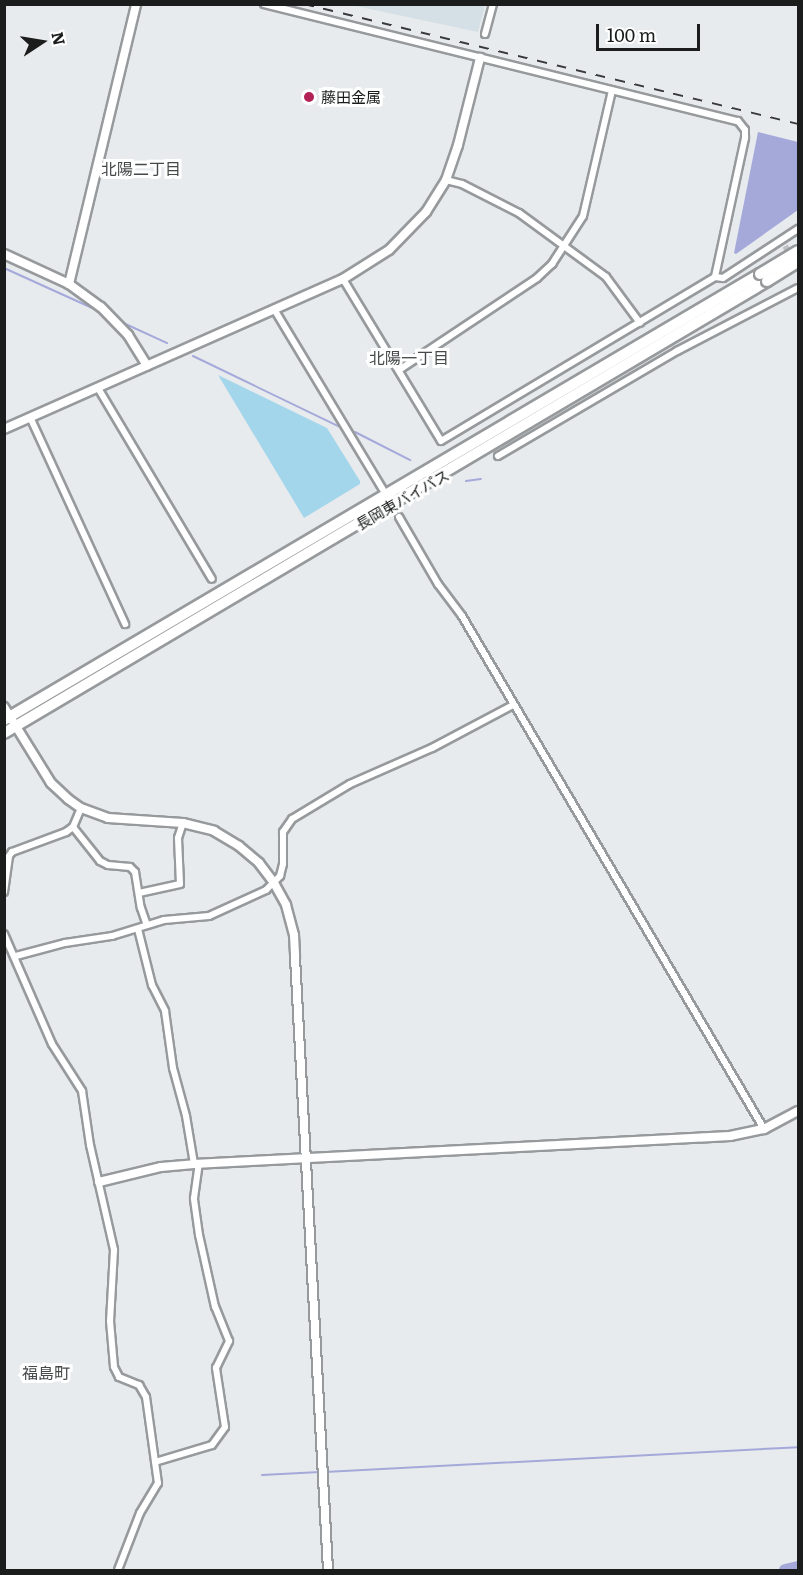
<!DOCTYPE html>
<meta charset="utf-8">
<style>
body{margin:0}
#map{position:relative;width:803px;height:1575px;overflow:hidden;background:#e8ebed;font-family:Literata,"Noto Sans JP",serif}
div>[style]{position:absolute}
.built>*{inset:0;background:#d4e0e5}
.green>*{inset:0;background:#a4d6eb}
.water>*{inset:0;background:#a5a9da}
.stream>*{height:2px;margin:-1px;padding:0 1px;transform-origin:1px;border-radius:1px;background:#a5a9da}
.river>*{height:12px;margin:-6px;padding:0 6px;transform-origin:6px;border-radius:6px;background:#a5a9da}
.street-tunnel>*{height:6px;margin-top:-3px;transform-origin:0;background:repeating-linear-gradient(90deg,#bfc2c3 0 6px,transparent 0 9px)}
.roads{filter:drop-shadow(2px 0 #979a9c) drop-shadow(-2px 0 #979a9c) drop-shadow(0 2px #979a9c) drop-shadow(0 -2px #979a9c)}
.street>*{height:6px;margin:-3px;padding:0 3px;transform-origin:3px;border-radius:3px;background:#fff}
.secondary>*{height:8px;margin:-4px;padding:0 4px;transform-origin:4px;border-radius:4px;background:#fff}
.highway>*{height:10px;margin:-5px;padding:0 5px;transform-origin:5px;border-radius:5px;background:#fff}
.rail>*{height:2px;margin-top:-1px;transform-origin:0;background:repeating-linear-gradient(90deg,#37393a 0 10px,transparent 0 20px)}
.bridges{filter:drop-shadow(2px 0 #979a9c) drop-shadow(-2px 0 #979a9c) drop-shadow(0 2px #979a9c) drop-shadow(0 -2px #979a9c)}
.highway-bridge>*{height:10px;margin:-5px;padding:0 5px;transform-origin:5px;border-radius:5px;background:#fff}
.dots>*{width:16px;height:16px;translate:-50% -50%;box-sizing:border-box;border:3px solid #fff;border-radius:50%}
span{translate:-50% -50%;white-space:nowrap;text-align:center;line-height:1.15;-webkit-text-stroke:6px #fff;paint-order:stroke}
.poi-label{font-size:15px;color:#1b1d1d}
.left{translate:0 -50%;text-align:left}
.street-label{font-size:15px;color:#1b1d1d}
.neighbourhood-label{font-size:16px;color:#46494a}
.frame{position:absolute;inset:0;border:6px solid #1b1d1d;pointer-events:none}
.north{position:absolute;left:12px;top:12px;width:60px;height:60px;-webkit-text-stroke:4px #fff;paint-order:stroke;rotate:78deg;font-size:16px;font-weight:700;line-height:24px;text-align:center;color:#1b1d1d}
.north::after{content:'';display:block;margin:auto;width:21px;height:27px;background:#1b1d1d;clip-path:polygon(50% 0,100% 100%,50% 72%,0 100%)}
.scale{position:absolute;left:596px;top:24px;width:104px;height:27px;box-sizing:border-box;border:3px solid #1b1d1d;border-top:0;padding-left:8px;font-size:18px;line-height:21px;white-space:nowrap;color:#1b1d1d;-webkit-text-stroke:4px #fff;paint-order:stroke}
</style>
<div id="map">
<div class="built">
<div style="clip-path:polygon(351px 5px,485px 5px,478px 32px)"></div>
</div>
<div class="green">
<div style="clip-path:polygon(218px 375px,327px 428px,360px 481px,360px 484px,304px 518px)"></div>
</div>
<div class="water">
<div style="clip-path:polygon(758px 132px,798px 142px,798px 210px,736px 254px,734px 253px)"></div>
</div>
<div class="stream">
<div style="left:4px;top:268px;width:109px;rotate:24.4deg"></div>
<div style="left:119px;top:321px;width:53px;rotate:24.6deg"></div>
<div style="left:193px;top:356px;width:163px;rotate:25.8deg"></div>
<div style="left:355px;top:432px;width:62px;rotate:27deg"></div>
<div style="left:466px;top:481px;width:15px;rotate:-8deg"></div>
<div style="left:325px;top:1472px;width:474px;rotate:-3deg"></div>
<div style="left:262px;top:1475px;width:58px;rotate:-3deg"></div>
</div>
<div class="river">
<div style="left:785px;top:1570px;width:13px;rotate:-13deg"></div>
</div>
<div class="street-tunnel">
<div style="left:785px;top:246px;width:13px;rotate:58deg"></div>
<div style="left:390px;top:501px;width:18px;rotate:61deg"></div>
</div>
<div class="roads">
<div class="street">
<div style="left:264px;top:4px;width:488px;rotate:13.9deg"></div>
<div style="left:738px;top:121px;width:11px;rotate:52deg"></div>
<div style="left:745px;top:130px;width:8px;rotate:90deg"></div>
<div style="left:745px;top:138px;width:142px;rotate:102.2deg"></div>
<div style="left:485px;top:34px;width:31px;rotate:-75deg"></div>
<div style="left:446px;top:180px;width:16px;rotate:14deg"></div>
<div style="left:462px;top:184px;width:64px;rotate:27deg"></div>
<div style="left:519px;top:213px;width:108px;rotate:36.3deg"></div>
<div style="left:606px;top:277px;width:57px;rotate:53.5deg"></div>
<div style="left:343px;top:279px;width:189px;rotate:58.8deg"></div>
<div style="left:441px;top:441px;width:319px;rotate:-30.9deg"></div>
<div style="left:715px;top:277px;width:8px;rotate:7deg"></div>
<div style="left:723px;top:278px;width:90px;rotate:-33.2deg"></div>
<div style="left:274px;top:309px;width:211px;rotate:58.9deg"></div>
<div style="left:399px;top:370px;width:166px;rotate:-33.7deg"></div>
<div style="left:537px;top:278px;width:21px;rotate:-43deg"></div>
<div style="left:552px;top:264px;width:57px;rotate:-57.1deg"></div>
<div style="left:583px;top:216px;width:129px;rotate:-77deg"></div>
<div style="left:98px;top:388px;width:222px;rotate:59.2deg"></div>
<div style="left:30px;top:417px;width:228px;rotate:65.3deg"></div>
<div style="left:498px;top:456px;width:208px;rotate:-30.4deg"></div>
<div style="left:677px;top:351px;width:136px;rotate:-27.5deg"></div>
<div style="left:399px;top:517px;width:78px;rotate:59.8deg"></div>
<div style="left:438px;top:584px;width:40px;rotate:53deg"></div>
<div style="left:462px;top:616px;width:595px;rotate:59.51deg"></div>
<div style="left:73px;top:827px;width:43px;rotate:51.5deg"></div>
<div style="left:100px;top:861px;width:9px;rotate:27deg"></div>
<div style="left:108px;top:865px;width:22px;rotate:5deg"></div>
<div style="left:130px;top:867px;width:7px;rotate:45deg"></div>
<div style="left:135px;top:872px;width:36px;rotate:81deg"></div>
<div style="left:141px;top:908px;width:18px;rotate:71deg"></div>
<div style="left:4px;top:892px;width:36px;rotate:-82deg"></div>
<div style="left:9px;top:856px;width:5px;rotate:-53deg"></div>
<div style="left:12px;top:852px;width:58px;rotate:-20.3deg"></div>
<div style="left:66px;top:832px;width:9px;rotate:-36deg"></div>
<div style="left:73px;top:827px;width:21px;rotate:-67deg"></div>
<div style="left:139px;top:893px;width:42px;rotate:-12.4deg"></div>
<div style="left:180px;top:884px;width:46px;rotate:-92.5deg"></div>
<div style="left:178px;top:838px;width:16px;rotate:-72deg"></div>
<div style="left:138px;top:929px;width:58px;rotate:76deg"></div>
<div style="left:152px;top:985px;width:29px;rotate:63deg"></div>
<div style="left:165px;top:1011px;width:58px;rotate:82deg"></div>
<div style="left:173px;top:1068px;width:50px;rotate:74.8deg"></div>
<div style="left:186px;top:1116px;width:49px;rotate:80.5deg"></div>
<div style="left:4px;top:934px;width:120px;rotate:66.4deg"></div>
<div style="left:52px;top:1044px;width:56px;rotate:57.4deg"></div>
<div style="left:82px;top:1091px;width:55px;rotate:81.6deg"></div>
<div style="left:90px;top:1145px;width:108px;rotate:77.1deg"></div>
<div style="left:114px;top:1250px;width:71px;rotate:93.2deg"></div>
<div style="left:110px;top:1321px;width:46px;rotate:85deg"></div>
<div style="left:114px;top:1367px;width:11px;rotate:63deg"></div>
<div style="left:119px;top:1377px;width:22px;rotate:22deg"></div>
<div style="left:139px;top:1385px;width:14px;rotate:60deg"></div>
<div style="left:146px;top:1397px;width:87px;rotate:82.1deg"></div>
<div style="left:158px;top:1483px;width:35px;rotate:121deg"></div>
<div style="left:140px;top:1513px;width:61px;rotate:111.1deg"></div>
<div style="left:16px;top:956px;width:51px;rotate:-14.9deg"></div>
<div style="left:65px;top:943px;width:48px;rotate:-8.5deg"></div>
<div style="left:112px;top:936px;width:54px;rotate:-17.1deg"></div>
<div style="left:164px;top:920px;width:45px;rotate:-5.1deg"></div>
<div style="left:209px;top:916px;width:63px;rotate:-24.5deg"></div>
<div style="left:266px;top:890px;width:20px;rotate:-45deg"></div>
<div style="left:280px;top:876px;width:12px;rotate:-76deg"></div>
<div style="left:283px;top:864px;width:32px;rotate:-90deg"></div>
<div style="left:283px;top:832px;width:16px;rotate:-55deg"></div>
<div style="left:292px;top:819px;width:68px;rotate:-31.1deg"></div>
<div style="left:350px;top:784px;width:90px;rotate:-23.7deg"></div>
<div style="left:432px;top:748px;width:92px;rotate:-28deg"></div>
<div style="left:155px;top:1462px;width:59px;rotate:-16.6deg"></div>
<div style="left:212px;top:1445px;width:22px;rotate:-54deg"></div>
<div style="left:225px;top:1427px;width:60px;rotate:-98.7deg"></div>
<div style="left:216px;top:1368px;width:30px;rotate:-64deg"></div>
<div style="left:229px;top:1341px;width:37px;rotate:-112deg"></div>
<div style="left:215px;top:1307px;width:74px;rotate:-102.5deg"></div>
<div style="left:199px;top:1235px;width:37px;rotate:-98deg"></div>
<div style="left:194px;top:1198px;width:34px;rotate:-82deg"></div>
</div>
<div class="secondary">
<div style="left:4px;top:254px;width:72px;rotate:24.8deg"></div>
<div style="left:69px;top:284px;width:39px;rotate:36deg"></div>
<div style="left:101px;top:307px;width:39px;rotate:46deg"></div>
<div style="left:128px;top:335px;width:36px;rotate:58deg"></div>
<div style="left:69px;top:284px;width:288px;rotate:-76.5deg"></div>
<div style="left:4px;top:429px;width:371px;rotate:-23.9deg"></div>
<div style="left:343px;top:279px;width:54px;rotate:-32.2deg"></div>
<div style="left:389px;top:250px;width:53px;rotate:-45.8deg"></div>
<div style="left:426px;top:212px;width:38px;rotate:-58deg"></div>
<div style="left:446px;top:180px;width:37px;rotate:-71deg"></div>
<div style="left:458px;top:145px;width:90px;rotate:-75.8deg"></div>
<div style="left:4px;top:707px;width:89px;rotate:58.3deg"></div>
<div style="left:51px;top:783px;width:23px;rotate:43deg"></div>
<div style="left:68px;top:799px;width:16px;rotate:35deg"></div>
<div style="left:81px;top:808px;width:29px;rotate:20deg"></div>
<div style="left:108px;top:818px;width:75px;rotate:3.8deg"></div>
<div style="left:183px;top:823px;width:32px;rotate:14deg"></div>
<div style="left:214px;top:831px;width:29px;rotate:31deg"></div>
<div style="left:239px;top:846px;width:26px;rotate:40deg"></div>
<div style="left:259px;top:863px;width:25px;rotate:53deg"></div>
<div style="left:274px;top:883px;width:25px;rotate:61deg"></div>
<div style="left:286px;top:905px;width:31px;rotate:75deg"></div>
<div style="left:294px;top:935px;width:22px;rotate:87deg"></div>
<div style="left:295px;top:957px;width:614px;rotate:86.92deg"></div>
<div style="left:99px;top:1182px;width:64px;rotate:-13.6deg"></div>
<div style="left:161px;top:1167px;width:33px;rotate:-5deg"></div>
<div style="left:194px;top:1164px;width:537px;rotate:-2.99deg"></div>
<div style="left:730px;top:1136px;width:35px;rotate:-12deg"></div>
<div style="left:764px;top:1129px;width:38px;rotate:-28deg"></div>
</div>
<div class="highway">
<div style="left:4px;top:720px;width:878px;rotate:-30.54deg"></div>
<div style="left:4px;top:733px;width:887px;rotate:-30.64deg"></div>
</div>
</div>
<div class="rail">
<div style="left:304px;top:4px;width:508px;rotate:13.65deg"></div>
</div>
<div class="bridges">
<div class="highway-bridge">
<div style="left:760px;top:274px;width:44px;rotate:-31.2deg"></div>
<div style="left:767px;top:281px;width:36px;rotate:-32deg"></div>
</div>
</div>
<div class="dots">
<div style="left:309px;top:97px;background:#b22254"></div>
</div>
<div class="poi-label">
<span class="left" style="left:321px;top:97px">藤田金属</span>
</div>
<div class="street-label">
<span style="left:402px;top:499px;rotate:-30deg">長岡東バイパス</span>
</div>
<div class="neighbourhood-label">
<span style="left:141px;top:168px">北陽二丁目</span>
<span style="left:409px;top:357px">北陽一丁目</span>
<span style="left:46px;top:1372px">福島町</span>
</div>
<div class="frame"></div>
<div class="north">N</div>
<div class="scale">100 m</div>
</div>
